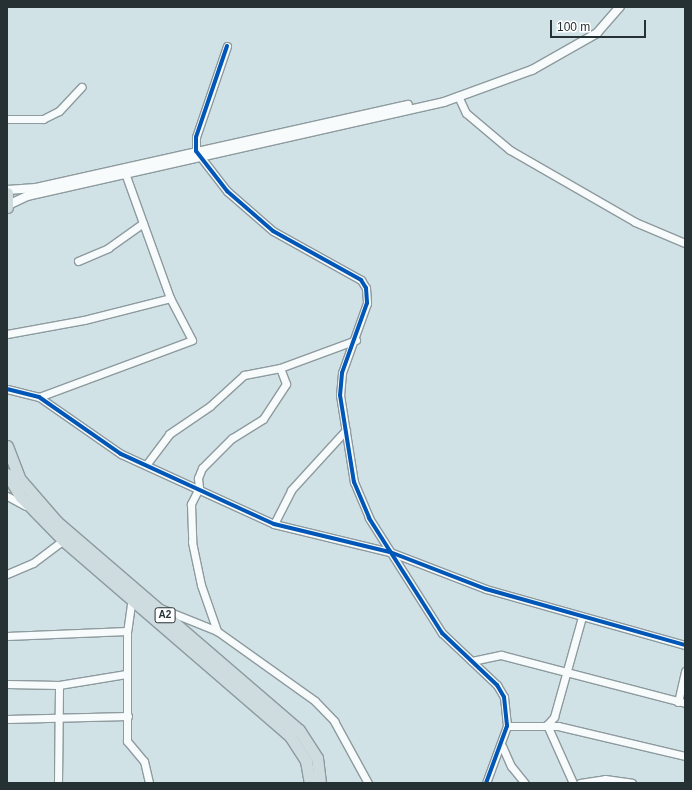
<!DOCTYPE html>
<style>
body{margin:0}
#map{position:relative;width:692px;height:790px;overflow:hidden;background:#d1e2e7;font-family:Arial,sans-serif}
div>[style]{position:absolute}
.roads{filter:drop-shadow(1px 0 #8d9a9e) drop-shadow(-1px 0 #8d9a9e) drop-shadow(0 1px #8d9a9e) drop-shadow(0 -1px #8d9a9e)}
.minor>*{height:7px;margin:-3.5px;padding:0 3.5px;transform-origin:3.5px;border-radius:3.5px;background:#f8fbfb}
.tertiary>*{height:8px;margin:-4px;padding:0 4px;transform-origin:4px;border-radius:4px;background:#f8fbfb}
.trunk>*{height:11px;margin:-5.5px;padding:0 5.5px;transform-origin:5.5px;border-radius:5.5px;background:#cedcdf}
.cycleway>*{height:4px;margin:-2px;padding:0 2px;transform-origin:2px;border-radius:2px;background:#0057b8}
span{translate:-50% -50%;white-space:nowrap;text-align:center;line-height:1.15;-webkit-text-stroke:3px #fff;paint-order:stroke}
.shield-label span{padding:1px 3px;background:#fff;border:1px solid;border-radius:3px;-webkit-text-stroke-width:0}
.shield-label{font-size:10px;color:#263134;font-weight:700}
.frame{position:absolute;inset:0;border:8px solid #263134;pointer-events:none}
.scale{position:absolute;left:550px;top:20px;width:96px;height:18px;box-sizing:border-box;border:2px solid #263134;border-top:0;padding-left:5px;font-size:12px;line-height:14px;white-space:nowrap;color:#263134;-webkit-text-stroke:3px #fff;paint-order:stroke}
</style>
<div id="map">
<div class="roads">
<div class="minor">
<div style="left:227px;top:46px;width:96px;rotate:108.8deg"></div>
<div style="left:196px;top:137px;width:14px;rotate:90deg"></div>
<div style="left:196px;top:151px;width:51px;rotate:52.2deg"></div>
<div style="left:227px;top:191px;width:61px;rotate:41deg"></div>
<div style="left:273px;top:231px;width:101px;rotate:29.1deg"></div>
<div style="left:361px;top:280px;width:9px;rotate:58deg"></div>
<div style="left:366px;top:288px;width:15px;rotate:86deg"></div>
<div style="left:367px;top:303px;width:74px;rotate:109.7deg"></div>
<div style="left:342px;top:373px;width:22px;rotate:95deg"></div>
<div style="left:340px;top:395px;width:88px;rotate:80.9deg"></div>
<div style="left:354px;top:482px;width:39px;rotate:67deg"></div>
<div style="left:369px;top:518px;width:136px;rotate:57.6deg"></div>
<div style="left:442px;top:633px;width:76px;rotate:43.4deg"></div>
<div style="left:497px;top:685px;width:14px;rotate:60deg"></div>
<div style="left:504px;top:697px;width:29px;rotate:84deg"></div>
<div style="left:507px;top:726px;width:61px;rotate:110.2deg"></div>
<div style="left:458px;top:96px;width:19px;rotate:65deg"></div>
<div style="left:466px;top:113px;width:57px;rotate:40.1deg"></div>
<div style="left:510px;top:150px;width:144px;rotate:29.9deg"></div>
<div style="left:635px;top:222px;width:54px;rotate:22.8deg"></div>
<div style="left:7px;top:119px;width:36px"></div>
<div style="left:43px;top:119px;width:18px;rotate:-27deg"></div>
<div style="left:59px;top:111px;width:33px;rotate:-47deg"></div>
<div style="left:78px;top:261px;width:33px;rotate:-23deg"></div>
<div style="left:108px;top:248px;width:43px;rotate:-35.5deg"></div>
<div style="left:7px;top:334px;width:78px;rotate:-10.3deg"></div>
<div style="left:84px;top:320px;width:89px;rotate:-14.3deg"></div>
<div style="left:280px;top:368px;width:81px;rotate:-20.2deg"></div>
<div style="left:7px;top:389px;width:33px;rotate:14deg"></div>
<div style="left:39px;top:397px;width:100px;rotate:34.8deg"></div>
<div style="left:121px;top:454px;width:168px;rotate:24.6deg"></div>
<div style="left:274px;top:524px;width:119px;rotate:13.6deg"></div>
<div style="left:390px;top:552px;width:103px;rotate:21.1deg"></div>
<div style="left:486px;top:589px;width:207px;rotate:15.7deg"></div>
<div style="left:39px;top:397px;width:163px;rotate:-20.4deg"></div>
<div style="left:192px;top:340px;width:47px;rotate:-117.6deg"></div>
<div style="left:170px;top:298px;width:136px;rotate:-109.8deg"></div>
<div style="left:146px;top:465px;width:39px;rotate:-53deg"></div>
<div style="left:169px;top:434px;width:50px;rotate:-34.3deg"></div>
<div style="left:210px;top:406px;width:46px;rotate:-42.4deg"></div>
<div style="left:244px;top:375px;width:37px;rotate:-11deg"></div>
<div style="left:280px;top:368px;width:17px;rotate:69deg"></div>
<div style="left:286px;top:384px;width:42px;rotate:123.3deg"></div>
<div style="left:263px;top:419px;width:36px;rotate:148deg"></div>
<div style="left:232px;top:438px;width:42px;rotate:135deg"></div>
<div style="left:202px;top:468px;width:11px;rotate:112deg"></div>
<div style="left:198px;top:478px;width:10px;rotate:84deg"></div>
<div style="left:199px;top:488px;width:18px;rotate:117deg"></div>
<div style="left:191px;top:504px;width:38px;rotate:88deg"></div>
<div style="left:192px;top:542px;width:44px;rotate:78.2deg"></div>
<div style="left:201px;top:585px;width:49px;rotate:70.8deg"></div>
<div style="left:217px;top:631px;width:120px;rotate:35.5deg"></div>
<div style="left:315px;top:701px;width:28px;rotate:46deg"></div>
<div style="left:334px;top:721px;width:71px;rotate:61.3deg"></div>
<div style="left:7px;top:496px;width:21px;rotate:28deg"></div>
<div style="left:274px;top:524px;width:38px;rotate:-63deg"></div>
<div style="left:291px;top:490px;width:81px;rotate:-47.5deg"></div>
<div style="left:7px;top:574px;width:28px;rotate:-23deg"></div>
<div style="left:33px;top:563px;width:38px;rotate:-37deg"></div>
<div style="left:132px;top:597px;width:34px;rotate:98deg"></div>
<div style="left:127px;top:631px;width:110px;rotate:90deg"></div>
<div style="left:127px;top:741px;width:26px;rotate:50deg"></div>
<div style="left:144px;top:761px;width:23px;rotate:77deg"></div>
<div style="left:160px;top:608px;width:61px;rotate:22deg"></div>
<div style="left:7px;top:636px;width:120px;rotate:-2.4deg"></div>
<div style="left:472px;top:661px;width:30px;rotate:-12deg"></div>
<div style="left:501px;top:655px;width:190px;rotate:14.6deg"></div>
<div style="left:7px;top:684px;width:52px;rotate:1.1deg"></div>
<div style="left:59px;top:685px;width:68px;rotate:-9.3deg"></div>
<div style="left:678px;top:702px;width:32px;rotate:-77deg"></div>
<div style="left:7px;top:719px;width:121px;rotate:-1.4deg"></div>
<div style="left:507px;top:726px;width:51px"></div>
<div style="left:558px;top:726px;width:130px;rotate:13.3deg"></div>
<div style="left:502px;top:746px;width:22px;rotate:66deg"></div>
<div style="left:511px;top:766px;width:22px;rotate:51deg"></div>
<div style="left:58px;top:783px;width:98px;rotate:-89.4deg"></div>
<div style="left:573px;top:783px;width:64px;rotate:-114.1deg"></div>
<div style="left:547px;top:725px;width:11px;rotate:-49deg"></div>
<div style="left:554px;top:717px;width:104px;rotate:-74.4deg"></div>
<div style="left:580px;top:783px;width:25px;rotate:-9deg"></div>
<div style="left:605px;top:779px;width:27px;rotate:8deg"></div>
</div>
<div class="tertiary">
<div style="left:7px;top:190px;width:29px;rotate:-4deg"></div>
<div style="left:36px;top:188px;width:381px;rotate:-12.6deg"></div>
<div style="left:8px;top:205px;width:21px;rotate:-25deg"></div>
<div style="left:27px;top:196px;width:427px;rotate:-12.7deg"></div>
<div style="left:444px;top:102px;width:94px;rotate:-20deg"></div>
<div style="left:532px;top:70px;width:75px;rotate:-29.6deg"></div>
<div style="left:597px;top:33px;width:35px;rotate:-49deg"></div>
</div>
<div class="trunk">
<div style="left:7px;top:193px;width:14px;rotate:90deg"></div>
<div style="left:7px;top:446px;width:34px;rotate:69deg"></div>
<div style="left:19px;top:478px;width:58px;rotate:49.2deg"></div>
<div style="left:57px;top:522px;width:319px;rotate:40.7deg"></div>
<div style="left:299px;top:730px;width:33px;rotate:57deg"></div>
<div style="left:317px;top:758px;width:25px;rotate:83deg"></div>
<div style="left:7px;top:474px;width:27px;rotate:59deg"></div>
<div style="left:21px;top:497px;width:60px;rotate:45.7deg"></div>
<div style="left:63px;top:540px;width:300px;rotate:40.8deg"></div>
<div style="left:290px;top:736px;width:30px;rotate:57deg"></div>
<div style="left:306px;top:761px;width:22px;rotate:80deg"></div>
</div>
</div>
<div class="cycleway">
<div style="left:227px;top:46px;width:96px;rotate:108.8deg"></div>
<div style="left:196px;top:137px;width:14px;rotate:90deg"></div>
<div style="left:196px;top:151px;width:51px;rotate:52.2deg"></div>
<div style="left:227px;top:191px;width:61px;rotate:41deg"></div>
<div style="left:273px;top:231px;width:101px;rotate:29.1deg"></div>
<div style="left:361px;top:280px;width:9px;rotate:58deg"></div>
<div style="left:366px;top:288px;width:15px;rotate:86deg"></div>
<div style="left:367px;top:303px;width:74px;rotate:109.7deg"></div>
<div style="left:342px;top:373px;width:22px;rotate:95deg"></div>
<div style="left:340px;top:395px;width:88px;rotate:80.9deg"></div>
<div style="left:354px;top:482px;width:39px;rotate:67deg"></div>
<div style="left:369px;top:518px;width:136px;rotate:57.6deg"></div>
<div style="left:442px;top:633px;width:76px;rotate:43.4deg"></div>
<div style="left:497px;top:685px;width:14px;rotate:60deg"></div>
<div style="left:504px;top:697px;width:29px;rotate:84deg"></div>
<div style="left:507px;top:726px;width:61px;rotate:110.2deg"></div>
<div style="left:7px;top:389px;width:33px;rotate:14deg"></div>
<div style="left:39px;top:397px;width:100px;rotate:34.8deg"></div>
<div style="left:121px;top:454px;width:168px;rotate:24.6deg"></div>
<div style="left:274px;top:524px;width:119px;rotate:13.6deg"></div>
<div style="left:390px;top:552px;width:103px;rotate:21.1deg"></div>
<div style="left:486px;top:589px;width:207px;rotate:15.7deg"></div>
</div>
<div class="shield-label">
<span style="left:165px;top:615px">A2</span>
</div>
<div class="frame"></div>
<div class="scale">100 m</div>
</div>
